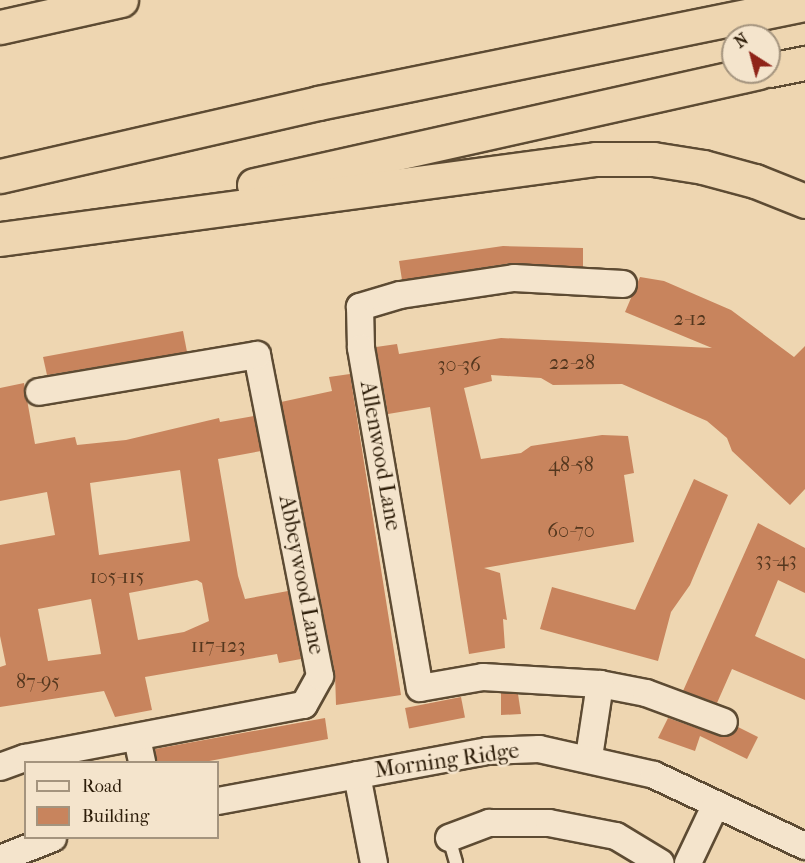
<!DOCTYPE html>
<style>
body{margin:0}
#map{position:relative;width:805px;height:863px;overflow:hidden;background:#eed6b1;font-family:"IM FELL French Canon",serif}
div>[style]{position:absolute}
.building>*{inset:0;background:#c8845d;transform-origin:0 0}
.roads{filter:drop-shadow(2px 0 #5d4b33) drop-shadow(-2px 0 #5d4b33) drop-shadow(0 2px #5d4b33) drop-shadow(0 -2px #5d4b33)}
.lane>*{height:12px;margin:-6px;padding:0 6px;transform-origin:6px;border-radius:6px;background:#f4e4cc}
.street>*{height:26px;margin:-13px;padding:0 13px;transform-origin:13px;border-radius:13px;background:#f4e4cc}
.highway>*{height:33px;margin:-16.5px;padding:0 16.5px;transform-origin:16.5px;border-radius:16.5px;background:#eed6b1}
span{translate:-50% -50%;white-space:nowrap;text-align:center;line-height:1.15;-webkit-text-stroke:5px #f4e4cc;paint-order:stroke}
.number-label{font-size:20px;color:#54371e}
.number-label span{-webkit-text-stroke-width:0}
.street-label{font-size:22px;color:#2d1d09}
.legend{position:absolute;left:24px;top:761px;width:195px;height:78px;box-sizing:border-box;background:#f4e4cc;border:2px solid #a4947e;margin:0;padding:8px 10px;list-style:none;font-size:18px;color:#2d1d09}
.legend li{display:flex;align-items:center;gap:12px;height:30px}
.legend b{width:30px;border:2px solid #a4947e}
.north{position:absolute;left:721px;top:24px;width:60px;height:60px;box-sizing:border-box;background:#f4e4cc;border:2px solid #a4947e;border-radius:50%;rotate:324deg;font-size:16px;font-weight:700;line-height:24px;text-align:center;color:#2d1d09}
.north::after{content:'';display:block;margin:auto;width:21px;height:27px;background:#8f2418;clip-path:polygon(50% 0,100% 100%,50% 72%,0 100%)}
</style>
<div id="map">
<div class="building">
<div style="clip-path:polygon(503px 246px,583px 248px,583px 267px,512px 263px,402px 280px,399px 261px)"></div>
<div style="clip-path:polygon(640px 277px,664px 281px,731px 310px,794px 357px,805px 346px,805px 489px,790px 505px,732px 451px,727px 438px,707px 421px,622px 384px,553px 385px,541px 378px,491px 375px,492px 381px,464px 388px,481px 459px,521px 453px,531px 446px,602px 435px,628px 436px,634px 473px,624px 475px,634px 542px,484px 568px,500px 573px,507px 620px,503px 619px,505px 648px,469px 654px,430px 407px,388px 414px,376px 347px,397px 344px,399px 354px,501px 338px,712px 348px,625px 312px)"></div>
<div style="clip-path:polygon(183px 331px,187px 352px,47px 375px,43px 357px)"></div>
<div style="clip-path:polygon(350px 374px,401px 695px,336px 705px,335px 673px,281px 402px,332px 391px,329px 377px)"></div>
<div style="clip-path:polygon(evenodd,24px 383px,35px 444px,75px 437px,77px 445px,126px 440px,219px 418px,220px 422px,254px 416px,261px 451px,218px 459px,238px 576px,245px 599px,288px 591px,301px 659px,279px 663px,277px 654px,145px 677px,152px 710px,115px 717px,104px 691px,0 707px,0 667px,6px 665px,0 636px,0 545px,55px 535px,47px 492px,0 501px,0 388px,24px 383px,180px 470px,190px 541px,99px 555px,90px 483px,180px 470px,24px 383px,197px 580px,202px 583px,209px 621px,184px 632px,138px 640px,129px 593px,197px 580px,24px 383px,91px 599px,101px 654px,48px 661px,38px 609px,91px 599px)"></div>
<div style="clip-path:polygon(694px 479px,728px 495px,690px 585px,671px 612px,658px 661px,540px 629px,552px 587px,635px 610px)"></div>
<div style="clip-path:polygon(758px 523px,805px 548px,805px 593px,778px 580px,755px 636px,805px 659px,805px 700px,732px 669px,717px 703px,683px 691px)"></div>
<div style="clip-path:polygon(501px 693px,518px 694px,521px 714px,501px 715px)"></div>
<div style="left:461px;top:697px;width:21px;height:57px;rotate:79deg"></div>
<div style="clip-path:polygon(325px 718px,328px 739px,204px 762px,157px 762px,155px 749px)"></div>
<div style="clip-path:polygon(668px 718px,719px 736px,733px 734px,738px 727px,758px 737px,747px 759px,700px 736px,695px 751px,658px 738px)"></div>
</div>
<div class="roads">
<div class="lane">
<div style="left:449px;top:838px;width:26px;rotate:74deg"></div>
</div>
<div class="street">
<div style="left:623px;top:284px;width:109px;rotate:-176.8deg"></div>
<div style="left:514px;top:278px;width:115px;rotate:171.5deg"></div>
<div style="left:400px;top:295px;width:42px;rotate:163.3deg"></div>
<div style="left:360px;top:307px;width:41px;rotate:88.6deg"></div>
<div style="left:361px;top:348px;width:345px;rotate:80.2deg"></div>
<div style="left:420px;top:688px;width:64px;rotate:-9.9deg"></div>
<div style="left:483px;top:677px;width:117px;rotate:3.4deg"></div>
<div style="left:600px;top:684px;width:47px;rotate:11.1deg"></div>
<div style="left:646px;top:693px;width:83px;rotate:20.4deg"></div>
<div style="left:137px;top:738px;width:25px;rotate:78deg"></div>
<div style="left:589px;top:757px;width:74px;rotate:-81.4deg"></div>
<div style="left:0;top:767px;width:27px;rotate:-20deg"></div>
<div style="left:25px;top:758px;width:284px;rotate:-10.8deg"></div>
<div style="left:304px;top:705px;width:33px;rotate:-61deg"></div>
<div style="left:320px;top:676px;width:327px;rotate:-101.1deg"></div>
<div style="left:257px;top:355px;width:221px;rotate:170.4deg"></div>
<div style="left:357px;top:775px;width:90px;rotate:79.1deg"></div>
<div style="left:218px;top:801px;width:274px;rotate:-10.5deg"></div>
<div style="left:487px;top:751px;width:52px;rotate:-2.2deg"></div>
<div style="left:539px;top:749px;width:118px;rotate:12.7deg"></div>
<div style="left:654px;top:775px;width:167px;rotate:25.2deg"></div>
<div style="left:449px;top:838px;width:43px;rotate:-20.6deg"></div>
<div style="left:489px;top:823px;width:60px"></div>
<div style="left:549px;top:823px;width:68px;rotate:11deg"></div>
<div style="left:616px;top:836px;width:52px;rotate:31deg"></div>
<div style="left:0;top:859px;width:57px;rotate:-21.6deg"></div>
<div style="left:688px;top:863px;width:65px;rotate:-64.6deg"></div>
</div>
<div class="highway">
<div style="left:0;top:27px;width:124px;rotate:-12.6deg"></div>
<div style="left:769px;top:70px;width:37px;rotate:-11deg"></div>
<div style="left:0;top:176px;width:326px;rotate:-12.9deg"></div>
<div style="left:318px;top:103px;width:497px;rotate:-11.5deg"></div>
<div style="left:254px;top:185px;width:517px;rotate:-12.61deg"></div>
<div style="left:0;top:239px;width:601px;rotate:-7.65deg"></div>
<div style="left:596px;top:159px;width:57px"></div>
<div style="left:653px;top:159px;width:51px;rotate:9.1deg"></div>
<div style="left:703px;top:167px;width:54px;rotate:15.1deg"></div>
<div style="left:755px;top:181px;width:54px;rotate:21.8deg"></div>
</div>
</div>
<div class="number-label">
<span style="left:690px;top:318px">2-12</span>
<span style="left:572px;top:362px">22-28</span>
<span style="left:459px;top:364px">30-36</span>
<span style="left:571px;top:464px">48-58</span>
<span style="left:571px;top:530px">60-70</span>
<span style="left:776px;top:559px">33-43</span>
<span style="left:117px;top:576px">105-115</span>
<span style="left:218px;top:645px">117-123</span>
<span style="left:38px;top:681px">87-95</span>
</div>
<div class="street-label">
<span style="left:380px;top:456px;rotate:80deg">Allenwood Lane</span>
<span style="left:301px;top:575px;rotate:79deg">Abbeywood Lane</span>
<span style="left:447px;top:761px;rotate:-8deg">Morning Ridge</span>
</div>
<ul class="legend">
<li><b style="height:8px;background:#f4e4cc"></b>Road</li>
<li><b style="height:16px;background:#c8845d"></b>Building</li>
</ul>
<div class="north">N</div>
</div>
